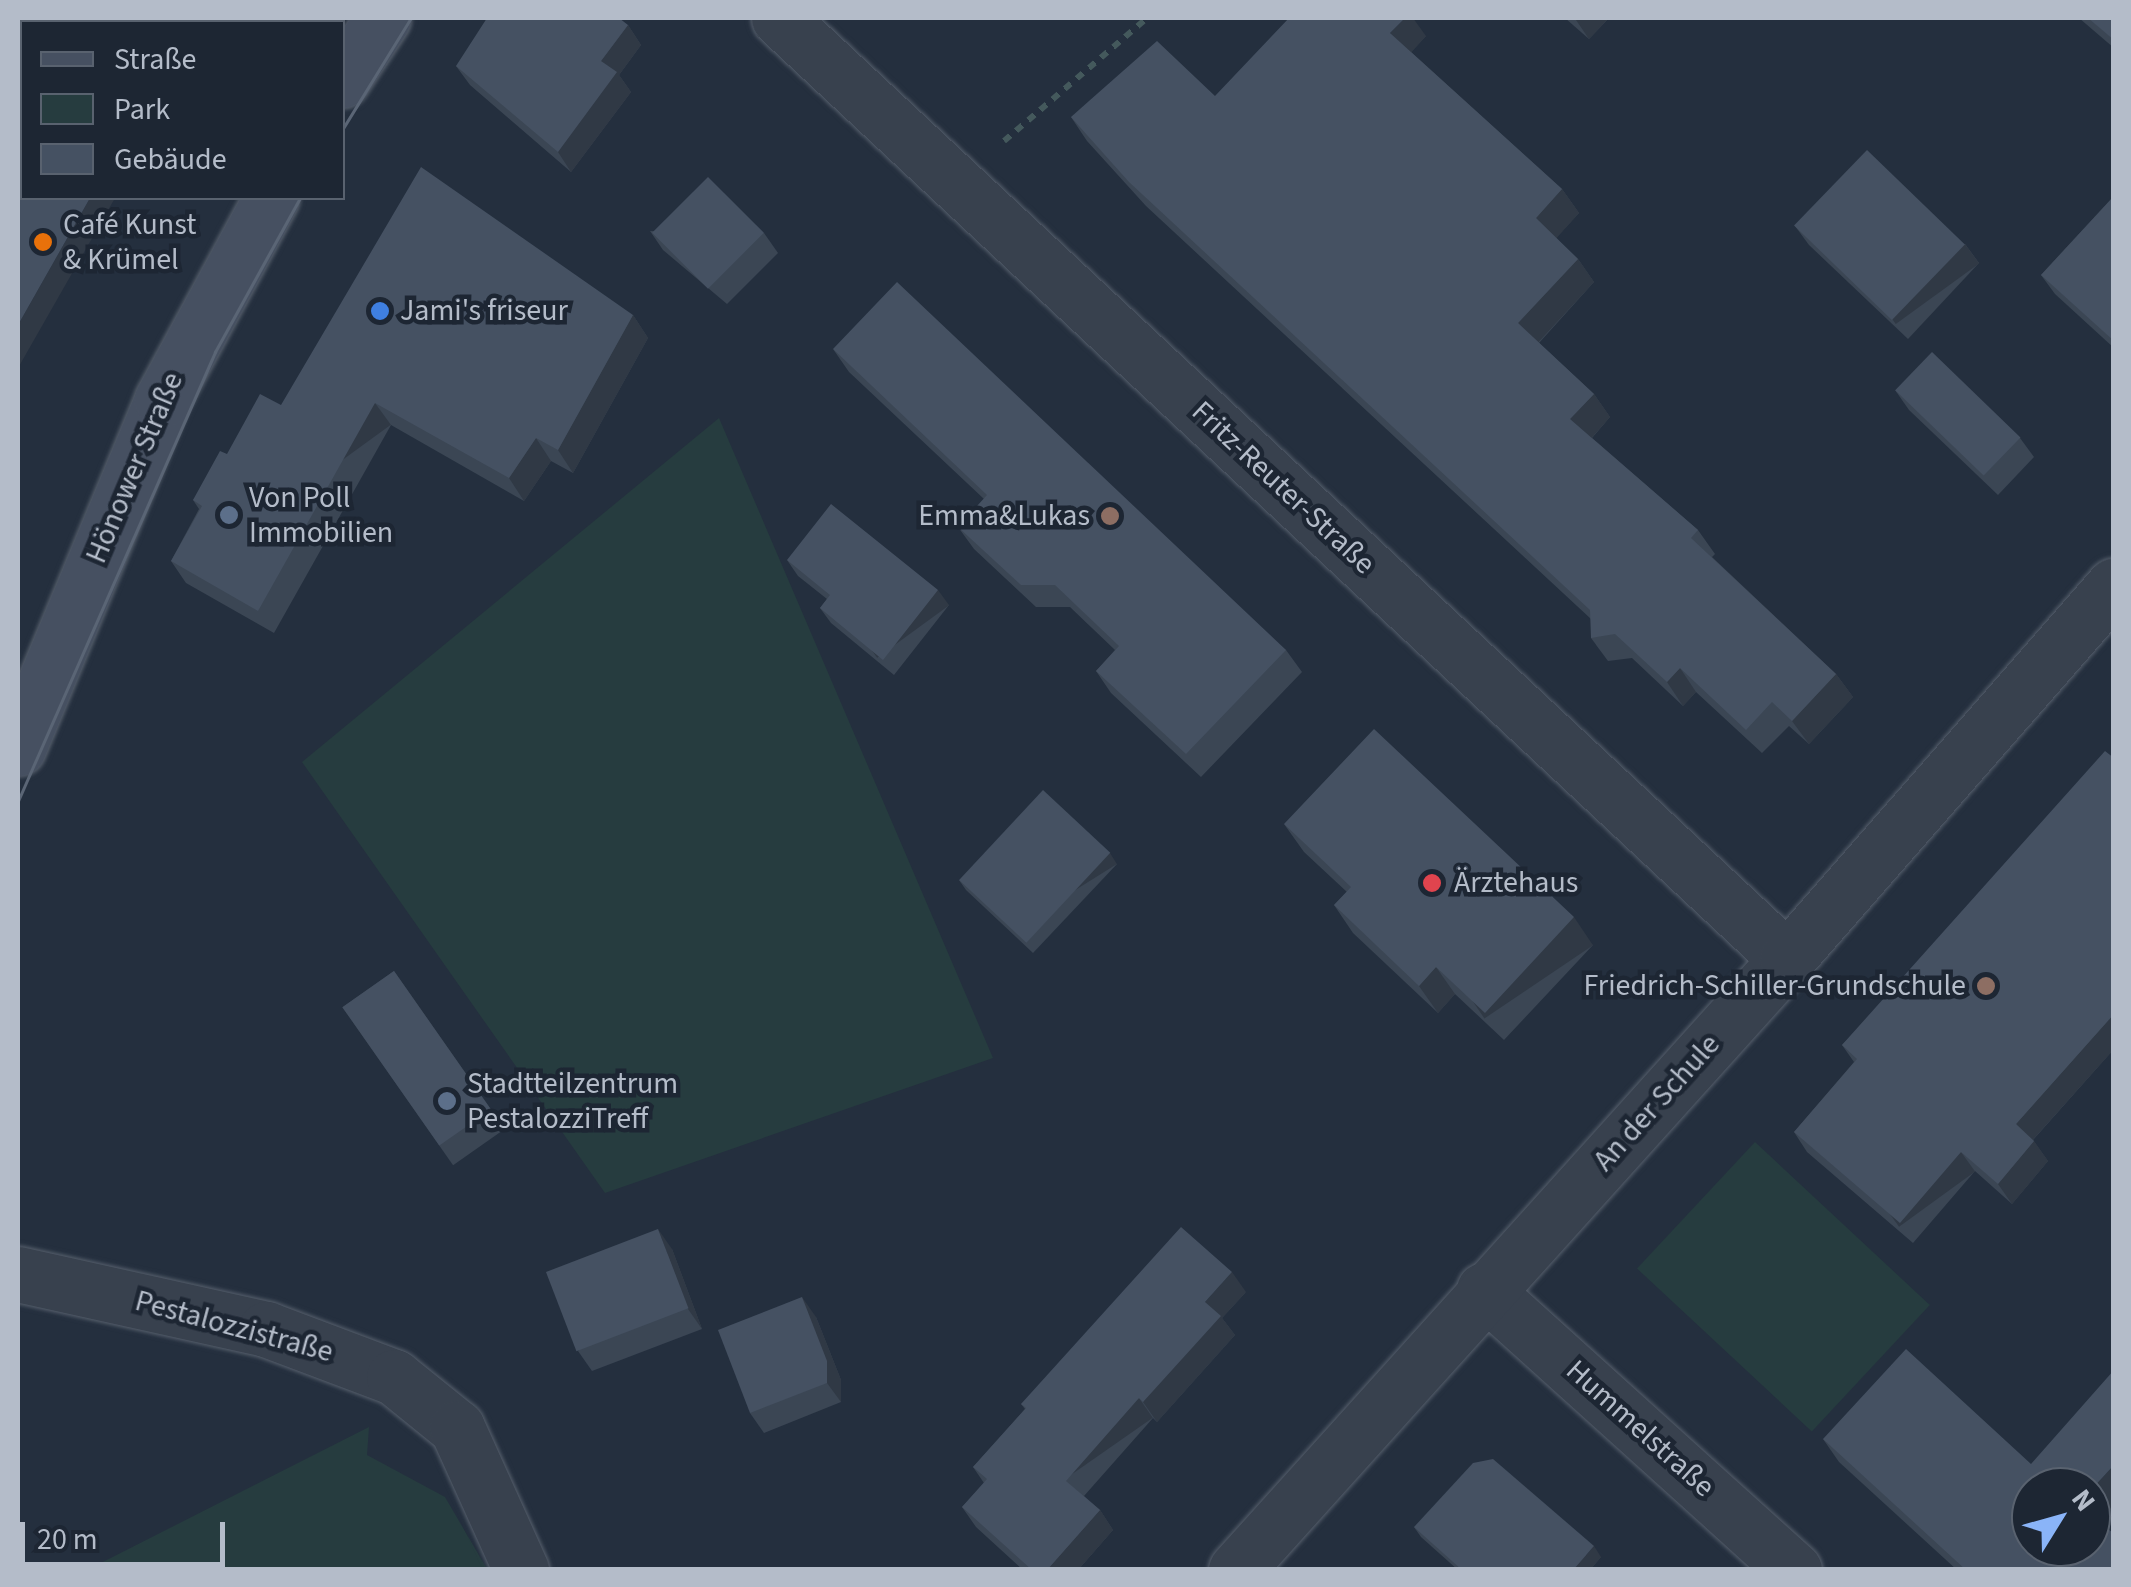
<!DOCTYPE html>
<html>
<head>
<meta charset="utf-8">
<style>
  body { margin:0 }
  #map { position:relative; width:2131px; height:1587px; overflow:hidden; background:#242f3e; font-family:"Source Sans 3",sans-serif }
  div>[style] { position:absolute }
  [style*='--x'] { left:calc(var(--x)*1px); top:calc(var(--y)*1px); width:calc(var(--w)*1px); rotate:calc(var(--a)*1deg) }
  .green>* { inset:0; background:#263c3f; transform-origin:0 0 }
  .path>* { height:6px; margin-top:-3px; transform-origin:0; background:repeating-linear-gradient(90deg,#44595c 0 8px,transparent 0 16px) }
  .roads { filter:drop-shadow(0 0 2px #565f6c) drop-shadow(0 0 2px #565f6c) }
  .minor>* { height:55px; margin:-27.5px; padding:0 27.5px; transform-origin:27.5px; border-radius:27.5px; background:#38414e }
  .tertiary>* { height:55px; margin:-27.5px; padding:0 27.5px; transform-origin:27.5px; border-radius:27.5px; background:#38414e }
  .secondary>* { height:55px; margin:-27.5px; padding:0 27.5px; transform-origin:27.5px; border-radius:27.5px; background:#465061 }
  .tram>* { height:2.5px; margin:-1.25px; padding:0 1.25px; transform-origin:1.25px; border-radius:1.25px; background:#5a6575 }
  .wall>* { inset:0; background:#3b4654; transform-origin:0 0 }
  .shaded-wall>* { inset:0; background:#303945; transform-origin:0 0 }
  .building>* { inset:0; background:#455162; transform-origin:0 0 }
  .dots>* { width:28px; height:28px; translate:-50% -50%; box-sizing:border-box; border:5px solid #1d2633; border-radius:50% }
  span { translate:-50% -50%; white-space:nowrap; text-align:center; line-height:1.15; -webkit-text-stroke:9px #1d2633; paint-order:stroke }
  .poi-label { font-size:30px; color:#b4bcc9 }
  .left { translate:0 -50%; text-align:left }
  .right { translate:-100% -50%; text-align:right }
  .street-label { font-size:30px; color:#b4bcc9 }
  .frame { position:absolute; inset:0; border:20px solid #b4bcc9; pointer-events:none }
  .legend { position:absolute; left:20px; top:20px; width:325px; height:180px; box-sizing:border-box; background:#1d2633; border:2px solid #59626f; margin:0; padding:12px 18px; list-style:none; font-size:30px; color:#b4bcc9 }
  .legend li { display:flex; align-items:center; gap:20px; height:50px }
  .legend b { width:50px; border:2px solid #59626f }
  .north { position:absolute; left:2011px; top:1467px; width:100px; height:100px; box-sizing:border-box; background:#1d2633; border:2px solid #59626f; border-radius:50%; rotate:53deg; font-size:28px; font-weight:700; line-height:40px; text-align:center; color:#b4bcc9 }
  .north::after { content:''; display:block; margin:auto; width:35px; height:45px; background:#8ab4f8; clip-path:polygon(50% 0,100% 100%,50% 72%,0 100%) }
  .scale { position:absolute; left:20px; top:1522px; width:205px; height:45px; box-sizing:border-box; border:5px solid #b4bcc9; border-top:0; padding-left:12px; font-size:30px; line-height:35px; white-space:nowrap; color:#b4bcc9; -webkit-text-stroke:8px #1d2633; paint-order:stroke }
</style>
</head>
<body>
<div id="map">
  <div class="green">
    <div style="clip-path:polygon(719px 418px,993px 1058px,605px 1193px,302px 762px)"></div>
    <div style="left:1755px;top:1142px;width:239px;height:173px;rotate:43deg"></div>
    <div style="clip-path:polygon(369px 1427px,367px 1455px,445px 1497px,487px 1569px,89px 1569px)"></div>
  </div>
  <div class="path">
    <div style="--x:1004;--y:141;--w:189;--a:-40.7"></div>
  </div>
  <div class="roads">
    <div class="minor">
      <div style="--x:18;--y:1274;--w:254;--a:12.5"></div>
      <div style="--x:266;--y:1329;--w:137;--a:20.6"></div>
      <div style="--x:394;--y:1377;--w:81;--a:39"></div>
      <div style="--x:457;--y:1428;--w:156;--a:65.7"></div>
      <div style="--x:1484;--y:1290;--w:418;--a:42.1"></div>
      <div style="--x:1236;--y:1570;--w:823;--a:-47.96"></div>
    </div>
    <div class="tertiary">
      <div style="--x:779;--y:18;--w:1379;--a:43.03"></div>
      <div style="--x:1787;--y:959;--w:496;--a:-48.8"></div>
    </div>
    <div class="secondary">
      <div style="--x:342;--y:80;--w:74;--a:-56.5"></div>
      <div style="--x:18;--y:748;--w:377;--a:-67.5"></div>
      <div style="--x:162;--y:400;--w:230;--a:-61.6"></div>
    </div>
  </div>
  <div class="tram">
    <div style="--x:342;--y:130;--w:132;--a:-58.4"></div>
    <div style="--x:18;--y:801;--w:490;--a:-66.3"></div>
    <div style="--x:215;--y:352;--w:176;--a:-61.1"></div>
  </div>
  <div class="wall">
    <div style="clip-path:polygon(1565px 18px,1609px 18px,1589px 39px)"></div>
    <div style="clip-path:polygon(2079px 18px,2114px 18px,2114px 48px)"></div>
    <div style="clip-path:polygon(628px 25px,641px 45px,619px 75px,631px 92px,571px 172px,470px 85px,456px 66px)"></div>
    <div style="clip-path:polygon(1426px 36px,1411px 52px,1562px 189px,1579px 213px,1556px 238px,1578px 259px,1594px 282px,1539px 343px,1594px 394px,1610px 417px,1592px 438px,1698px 530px,1715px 554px,1712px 557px,1836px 674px,1853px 697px,1809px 744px,1789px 726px,1762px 753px,1696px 692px,1683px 706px,1632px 658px,1608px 661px,1591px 638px,1591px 619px,1146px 206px,1087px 141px,1071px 117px,1215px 96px)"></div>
    <div style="clip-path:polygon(2114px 196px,2114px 348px,2055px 294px,2041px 275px)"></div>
    <div style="clip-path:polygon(1795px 226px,1965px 244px,1979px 263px,1908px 339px,1809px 245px)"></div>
    <div style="clip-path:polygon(650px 231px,764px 233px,778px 253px,727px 304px,663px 250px)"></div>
    <div style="clip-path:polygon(633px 315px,648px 338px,573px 473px,551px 461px,524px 501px,391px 425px,274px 633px,186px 583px,171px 561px,199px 509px,193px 500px,281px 405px)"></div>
    <div style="clip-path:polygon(833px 349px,1286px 650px,1302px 672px,1201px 777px,1111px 693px,1096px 671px,1115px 650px,1070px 607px,1036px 607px,974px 549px,958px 527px,984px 499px,849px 372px)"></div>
    <div style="clip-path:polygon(1895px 390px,2020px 438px,2034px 457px,1998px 495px,1909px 410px)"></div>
    <div style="clip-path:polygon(787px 560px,949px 605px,894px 675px,831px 623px,820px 608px,827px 599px,798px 576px)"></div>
    <div style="clip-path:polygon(2114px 758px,2114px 1049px,2033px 1140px,2048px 1161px,2012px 1204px,1975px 1171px,1913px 1243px,1807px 1152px,1794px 1132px,1854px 1062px,1842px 1045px)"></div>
    <div style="clip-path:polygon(1284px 824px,1593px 945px,1504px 1040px,1455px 994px,1438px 1013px,1353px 933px,1334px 905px,1347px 892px,1304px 852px)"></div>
    <div style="clip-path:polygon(1117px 864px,1033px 953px,966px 890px,959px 880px)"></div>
    <div style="left:394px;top:971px;width:193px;height:63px;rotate:55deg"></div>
    <div style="clip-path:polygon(672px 1249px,702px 1329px,592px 1371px,578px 1351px)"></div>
    <div style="clip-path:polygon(1246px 1292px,1222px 1318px,1235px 1335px,1157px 1422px,1153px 1418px,1084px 1496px,1100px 1510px,1113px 1530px,1078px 1570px,1023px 1570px,976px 1527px,962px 1507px,984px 1483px,973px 1467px,1025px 1409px,1021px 1404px)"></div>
    <div style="clip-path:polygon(816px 1317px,841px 1380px,841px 1402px,764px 1433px,750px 1413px)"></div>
    <div style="clip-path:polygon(1823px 1439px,2031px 1464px,2100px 1522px,2114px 1570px,1957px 1570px,1839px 1462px)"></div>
    <div style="clip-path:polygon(1414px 1527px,1601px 1557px,1590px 1570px,1458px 1570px,1421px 1537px)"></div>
  </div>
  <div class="shaded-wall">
    <div style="clip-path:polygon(205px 18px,215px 18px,219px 22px,202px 22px)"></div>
    <div style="clip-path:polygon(1405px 18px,1413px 18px,1426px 36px,1407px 57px,1390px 33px)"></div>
    <div style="clip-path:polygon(1577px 18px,1609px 18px,1589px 39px,1576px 20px)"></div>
    <div style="clip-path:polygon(628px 25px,641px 45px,619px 75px,631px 92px,571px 172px,558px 152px,601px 61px)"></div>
    <div style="clip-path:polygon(1562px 189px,1579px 213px,1553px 242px,1536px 218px)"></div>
    <div style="clip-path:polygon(90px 198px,115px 198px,18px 368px,18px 325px)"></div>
    <div style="left:1965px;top:244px;width:24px;height:103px;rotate:54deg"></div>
    <div style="clip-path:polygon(1578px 259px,1594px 282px,1534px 347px,1518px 323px)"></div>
    <div style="clip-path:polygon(633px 315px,648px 338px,573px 473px,558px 450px)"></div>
    <div style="clip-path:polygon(1594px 394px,1610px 417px,1587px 443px,1570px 419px)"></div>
    <div style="left:375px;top:403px;width:27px;height:239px;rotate:54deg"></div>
    <div style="clip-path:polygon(536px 438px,551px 461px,524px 501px,509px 478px)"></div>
    <div style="left:938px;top:590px;width:19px;height:89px;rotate:54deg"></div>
    <div style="clip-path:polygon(1680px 668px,1696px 692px,1683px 706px,1667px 682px)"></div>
    <div style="clip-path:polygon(1836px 674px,1853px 697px,1809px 744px,1792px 721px)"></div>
    <div style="left:1110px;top:853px;width:13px;height:123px;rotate:58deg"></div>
    <div style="left:1574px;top:917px;width:34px;height:131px;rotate:56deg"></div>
    <div style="clip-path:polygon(1436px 967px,1455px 994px,1438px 1013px,1419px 986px)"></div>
    <div style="clip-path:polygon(2114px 1014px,2114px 1049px,2029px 1144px,2016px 1124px)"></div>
    <div style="clip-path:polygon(2034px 1141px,2048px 1161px,2012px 1204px,1998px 1184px)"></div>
    <div style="left:1961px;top:1152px;width:24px;height:94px;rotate:54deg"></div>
    <div style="clip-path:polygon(658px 1229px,672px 1249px,702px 1329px,688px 1309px)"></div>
    <div style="clip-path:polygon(1232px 1272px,1246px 1292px,1222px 1318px,1235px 1335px,1157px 1422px,1143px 1402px,1205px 1302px)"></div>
    <div style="clip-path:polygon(802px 1297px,816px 1317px,841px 1380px,841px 1402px,827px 1383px)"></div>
    <div style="left:1139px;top:1398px;width:24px;height:111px;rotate:55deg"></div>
    <div style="clip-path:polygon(2114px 1465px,2114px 1506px,2096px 1526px,2091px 1520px,2091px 1490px)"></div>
    <div style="clip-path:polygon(1100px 1510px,1113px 1530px,1078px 1570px,1047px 1570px)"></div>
    <div style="clip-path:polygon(1594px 1546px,1601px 1557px,1590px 1570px,1573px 1570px)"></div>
  </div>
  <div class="building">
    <div style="left:52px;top:18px;width:153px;height:6px"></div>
    <div style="clip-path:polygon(487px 18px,619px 18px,628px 25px,601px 61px,617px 72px,558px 152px,456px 66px)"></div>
    <div style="clip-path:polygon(1289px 18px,1405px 18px,1390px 33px,1562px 189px,1536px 218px,1578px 259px,1518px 323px,1594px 394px,1570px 419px,1698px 530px,1691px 538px,1836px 674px,1792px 721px,1772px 702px,1746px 730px,1680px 668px,1667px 682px,1615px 634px,1591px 638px,1590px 610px,1129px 182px,1071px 117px,1157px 41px,1215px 96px)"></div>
    <div style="clip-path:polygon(2088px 18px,2114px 18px,2114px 40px)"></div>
    <div style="clip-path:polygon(22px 63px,22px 198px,90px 198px,18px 325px,18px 72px)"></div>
    <div style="left:1867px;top:150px;width:136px;height:105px;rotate:44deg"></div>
    <div style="clip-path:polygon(421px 167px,633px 315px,558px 450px,536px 438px,509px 478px,375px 403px,258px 611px,171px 561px,202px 506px,193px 500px,220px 451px,227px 454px,260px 394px,281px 405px)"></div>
    <div style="left:708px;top:177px;width:79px;height:79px;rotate:45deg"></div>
    <div style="clip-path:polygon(2114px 196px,2114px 341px,2041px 275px)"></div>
    <div style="clip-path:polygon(897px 282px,1286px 650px,1186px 754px,1096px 671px,1119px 646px,1055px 585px,1021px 585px,958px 527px,987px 495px,833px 349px)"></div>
    <div style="left:1932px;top:352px;width:123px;height:53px;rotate:44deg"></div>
    <div style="clip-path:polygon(831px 504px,938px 590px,883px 660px,820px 608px,830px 595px,787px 560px)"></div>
    <div style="clip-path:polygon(1374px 729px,1574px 917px,1485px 1013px,1436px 967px,1419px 986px,1334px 905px,1351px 887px,1284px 824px)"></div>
    <div style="clip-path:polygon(2105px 751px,2114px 758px,2114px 1014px,2016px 1124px,2034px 1141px,1998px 1184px,1961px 1152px,1900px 1223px,1794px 1132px,1857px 1059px,1842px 1045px)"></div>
    <div style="left:1043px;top:790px;width:92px;height:123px;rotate:43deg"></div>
    <div style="left:394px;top:971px;width:169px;height:63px;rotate:55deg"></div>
    <div style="clip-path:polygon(1181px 1227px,1232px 1272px,1205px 1302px,1221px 1316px,1143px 1402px,1139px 1398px,1066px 1481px,1100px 1510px,1047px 1570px,1032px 1570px,962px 1507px,987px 1479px,973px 1467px,1026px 1408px,1021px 1404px)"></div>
    <div style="left:658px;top:1229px;width:85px;height:120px;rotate:69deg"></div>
    <div style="clip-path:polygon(802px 1297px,827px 1361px,827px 1383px,750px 1413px,718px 1330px)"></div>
    <div style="clip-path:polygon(1906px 1349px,2031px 1464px,2114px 1370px,2114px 1465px,2091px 1490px,2091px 1487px,2031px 1487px,2031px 1547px,2091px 1547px,2091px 1514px,2114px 1534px,2114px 1570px,1966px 1570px,1823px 1439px)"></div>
    <div style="clip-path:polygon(1493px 1459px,1594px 1546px,1573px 1570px,1462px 1570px,1414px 1527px,1473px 1463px)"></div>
  </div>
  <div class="dots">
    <div style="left:43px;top:242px;background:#e8710a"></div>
    <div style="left:380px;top:311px;background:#3f7fe0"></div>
    <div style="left:229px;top:515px;background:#5c6f8a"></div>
    <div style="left:1110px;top:516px;background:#8d6e63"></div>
    <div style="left:1432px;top:883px;background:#e0444e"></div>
    <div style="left:1986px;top:986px;background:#8d6e63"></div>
    <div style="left:447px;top:1101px;background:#5c6f8a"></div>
  </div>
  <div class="poi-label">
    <span class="left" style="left:63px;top:242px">Café Kunst<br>&amp; Krümel</span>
    <span class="left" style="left:400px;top:311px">Jami's friseur</span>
    <span class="left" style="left:249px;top:515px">Von Poll<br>Immobilien</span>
    <span class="right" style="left:1090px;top:516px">Emma&amp;Lukas</span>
    <span class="left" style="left:1454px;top:883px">Ärztehaus</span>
    <span class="right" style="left:1966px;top:986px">Friedrich-Schiller-Grundschule</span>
    <span class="left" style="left:467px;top:1101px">Stadtteilzentrum<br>PestalozziTreff</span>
  </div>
  <div class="street-label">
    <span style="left:135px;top:468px;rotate:-67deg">Hönower Straße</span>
    <span style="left:1283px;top:488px;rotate:43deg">Fritz-Reuter-Straße</span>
    <span style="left:1657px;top:1103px;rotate:-48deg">An der Schule</span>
    <span style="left:234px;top:1327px;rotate:15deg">Pestalozzistraße</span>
    <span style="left:1640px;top:1429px;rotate:42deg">Hummelstraße</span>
  </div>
  <div class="frame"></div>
  <ul class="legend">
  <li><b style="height:12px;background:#465061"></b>Straße</li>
  <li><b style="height:28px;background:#263c3f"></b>Park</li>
  <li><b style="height:28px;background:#455162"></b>Gebäude</li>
  </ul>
  <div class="north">N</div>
  <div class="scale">20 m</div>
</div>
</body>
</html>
